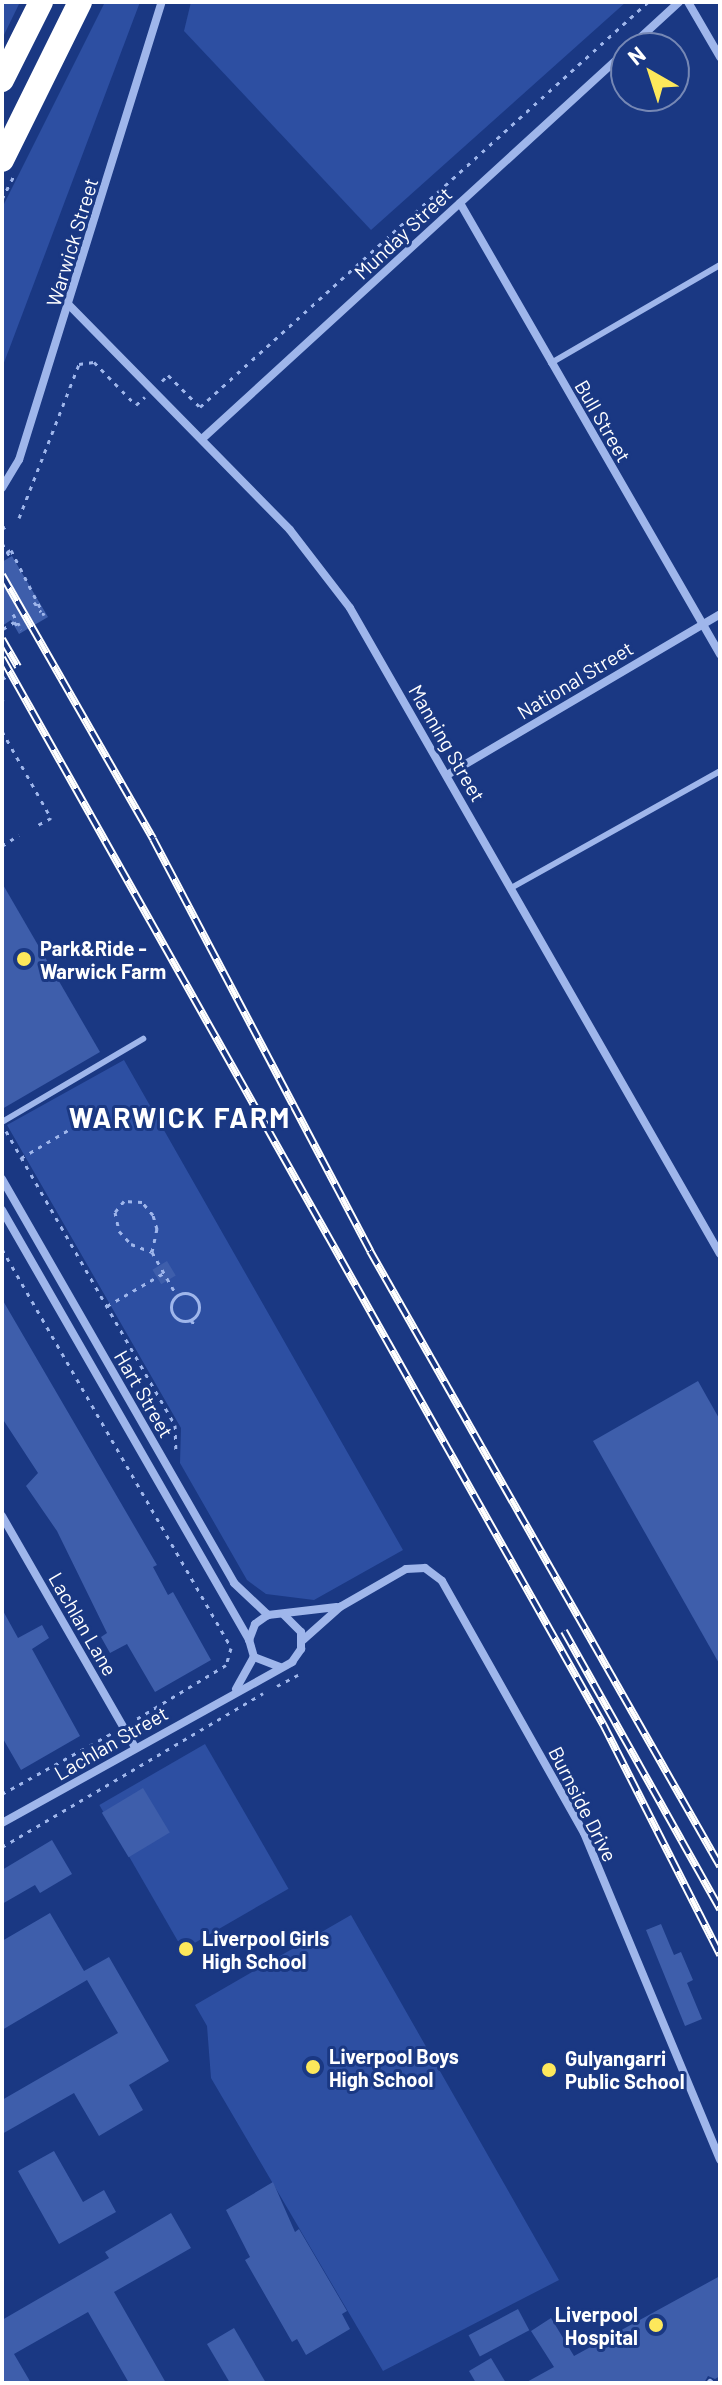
<!DOCTYPE html>
<html>
<head>
<meta charset="utf-8">
<style>
  body { margin:0 }
  #map { position:relative; width:722px; height:2385px; overflow:hidden; background:#1a3883; font-family:Barlow,sans-serif }
  div>[style] { position:absolute }
  [style*='--x'] { left:calc(var(--x)*1px); top:calc(var(--y)*1px); width:calc(var(--w)*1px); rotate:calc(var(--a)*1deg) }
  .green>* { inset:0; background:#2d4fa2; transform-origin:0 0 }
  .building>* { inset:0; background:#3e5eab; transform-origin:0 0 }
  .path>* { height:3px; margin-top:-1.5px; transform-origin:0; background:repeating-linear-gradient(90deg,#9fb6eb 0 4px,transparent 0 10px) }
  .path>.ring { margin:-1.5px; padding:0; box-sizing:content-box; background:none; border:3px solid #9fb6eb; border-radius:50% }
  .lane>* { height:6px; margin:-3px; padding:0 3px; transform-origin:3px; border-radius:3px; background:#9fb6eb }
  .street>* { height:8px; margin:-4px; padding:0 4px; transform-origin:4px; border-radius:4px; background:#9fb6eb }
  .highway>* { height:24px; margin:-12px; padding:0 12px; transform-origin:12px; border-radius:12px; background:#fff }
  .rail>* { height:8px; margin-top:-4px; transform-origin:0; background:repeating-linear-gradient(90deg,#1a3883 0 15px,#fff 0 30px); box-sizing:border-box; border-block:2px solid #fff }
  .dots>* { width:22px; height:22px; translate:-50% -50%; box-sizing:border-box; border:4px solid #1a3883; border-radius:50% }
  span { translate:-50% -50%; white-space:nowrap; text-align:center; line-height:1.15; -webkit-text-stroke:6px #1a3883; paint-order:stroke }
  .street-label { font-size:20px; color:#fff }
  .poi-label { font-size:20px; color:#fff; font-weight:700 }
  .left { translate:0 -50%; text-align:left }
  .right { translate:-100% -50%; text-align:right }
  .district-label { font-size:28px; color:#fff; font-weight:700; letter-spacing:2px }
  .frame { position:absolute; inset:0; border:4px solid #fff; pointer-events:none }
  .north { position:absolute; left:610px; top:32px; width:80px; height:80px; box-sizing:border-box; background:#1a3883; border:2px solid #7688b5; border-radius:50%; rotate:321deg; font-size:22px; font-weight:700; line-height:32px; text-align:center; color:#fff }
  .north::after { content:''; display:block; margin:auto; width:28px; height:36px; background:#fde85b; clip-path:polygon(50% 0,100% 100%,50% 72%,0 100%) }
</style>
</head>
<body>
<div id="map">
  <div class="green">
    <div style="clip-path:polygon(2px 2px,20px 2px,2px 39px)"></div>
    <div style="clip-path:polygon(105px 2px,140px 2px,2px 368px,2px 208px)"></div>
    <div style="clip-path:polygon(191px 2px,626px 2px,371px 230px,184px 31px)"></div>
    <div style="clip-path:polygon(124px 1060px,403px 1550px,314px 1600px,266px 1594px,247px 1580px,180px 1463px,181px 1428px,7px 1125px)"></div>
    <div style="left:205px;top:1744px;width:167px;height:122px;rotate:60deg"></div>
    <div style="clip-path:polygon(351px 1915px,559px 2280px,383px 2371px,211px 2078px,207px 2026px,195px 2005px)"></div>
  </div>
  <div class="building">
    <div style="clip-path:polygon(12px 556px,48px 617px,19px 634px,11px 620px,2px 626px,2px 562px)"></div>
    <div style="clip-path:polygon(2px 883px,100px 1052px,2px 1109px)"></div>
    <div style="left:167px;top:1261px;width:17px;height:17px;rotate:59deg"></div>
    <div style="clip-path:polygon(2px 1299px,157px 1565px,153px 1567px,168px 1595px,173px 1592px,211px 1660px,155px 1692px,127px 1644px,110px 1653px,101px 1637px,107px 1633px,57px 1531px,26px 1486px,38px 1473px,2px 1418px)"></div>
    <div style="clip-path:polygon(698px 1381px,720px 1420px,720px 1665px,593px 1441px)"></div>
    <div style="clip-path:polygon(2px 1609px,18px 1638px,42px 1625px,49px 1638px,32px 1649px,80px 1736px,21px 1770px,2px 1737px)"></div>
    <div style="left:143px;top:1788px;width:52px;height:48px;rotate:59deg"></div>
    <div style="clip-path:polygon(52px 1840px,72px 1874px,40px 1893px,35px 1885px,2px 1904px,2px 1870px)"></div>
    <div style="clip-path:polygon(50px 1913px,84px 1971px,109px 1957px,169px 2061px,129px 2085px,143px 2110px,99px 2136px,74px 2093px,2px 2134px,2px 2100px,118px 2033px,87px 1980px,2px 2030px,2px 1941px)"></div>
    <div style="clip-path:polygon(661px 1924px,674px 1955px,681px 1952px,693px 1980px,687px 1983px,702px 2019px,685px 2026px,646px 1930px)"></div>
    <div style="clip-path:polygon(54px 2151px,83px 2202px,104px 2190px,116px 2212px,59px 2244px,18px 2171px)"></div>
    <div style="clip-path:polygon(273px 2182px,295px 2232px,299px 2229px,347px 2311px,342px 2314px,350px 2329px,306px 2355px,297px 2339px,292px 2342px,245px 2260px,250px 2257px,226px 2210px)"></div>
    <div style="clip-path:polygon(171px 2213px,191px 2248px,114px 2292px,166px 2383px,129px 2383px,88px 2312px,14px 2354px,31px 2383px,2px 2383px,2px 2320px,109px 2258px,105px 2252px)"></div>
    <div style="clip-path:polygon(720px 2276px,720px 2376px,715px 2379px,708px 2376px,704px 2383px,525px 2383px,554px 2367px,531px 2331px,551px 2318px,574px 2356px)"></div>
    <div style="left:518px;top:2309px;width:24px;height:56px;rotate:62deg"></div>
    <div style="clip-path:polygon(234px 2328px,266px 2383px,230px 2383px,207px 2344px)"></div>
    <div style="clip-path:polygon(491px 2358px,506px 2383px,476px 2383px,469px 2371px)"></div>
  </div>
  <div class="path">
    <div style="--x:2;--y:199;--w:25;--a:-63"></div>
    <div style="--x:162;--y:381;--w:8;--a:-45"></div>
    <div style="--x:168;--y:375;--w:45;--a:45"></div>
    <div style="--x:200;--y:407;--w:604;--a:-42.11"></div>
    <div style="--x:19;--y:518;--w:165;--a:-68.7"></div>
    <div style="--x:79;--y:364;--w:15;--a:-8"></div>
    <div style="--x:94;--y:362;--w:60;--a:45.7"></div>
    <div style="--x:136;--y:405;--w:12;--a:-42"></div>
    <div style="--x:2;--y:529;--w:4;--a:-34"></div>
    <div style="--x:2;--y:543;--w:16;--a:60"></div>
    <div style="--x:7;--y:552;--w:4;--a:-27"></div>
    <div style="--x:11;--y:550;--w:73;--a:63.1"></div>
    <div style="--x:34;--y:602;--w:12;--a:55"></div>
    <div style="--x:13;--y:614;--w:13;--a:61"></div>
    <div style="--x:3;--y:629;--w:13;--a:-32"></div>
    <div style="--x:14;--y:622;--w:10;--a:45"></div>
    <div style="--x:2;--y:679;--w:7;--a:-27"></div>
    <div style="--x:2;--y:700;--w:2;--a:-27"></div>
    <div style="--x:2;--y:731;--w:100;--a:60.6"></div>
    <div style="--x:51;--y:818;--w:17;--a:152"></div>
    <div style="--x:2;--y:846;--w:20;--a:-33"></div>
    <div style="--x:6;--y:1131;--w:339;--a:60.1"></div>
    <div style="--x:175;--y:1425;--w:29;--a:88"></div>
    <div style="--x:21;--y:1158;--w:59;--a:-30.5"></div>
    <div style="--x:2;--y:1249;--w:460;--a:60.1"></div>
    <div style="--x:231;--y:1648;--w:18;--a:106"></div>
    <div style="--x:226;--y:1665;--w:106;--a:148.9"></div>
    <div style="--x:152;--y:1252;--w:24;--a:-78"></div>
    <div style="--x:157;--y:1229;--w:15;--a:-106"></div>
    <div style="--x:153;--y:1215;--w:17;--a:-130"></div>
    <div style="--x:142;--y:1202;--w:18;--a:-177"></div>
    <div style="--x:124;--y:1201;--w:14;--a:129"></div>
    <div style="--x:115;--y:1212;--w:19;--a:78"></div>
    <div style="--x:119;--y:1231;--w:18;--a:47"></div>
    <div style="--x:131;--y:1244;--w:22;--a:21"></div>
    <div style="--x:152;--y:1252;--w:51;--a:60.4"></div>
    <div class="ring" style="left:171px;top:1293px;width:25px;height:25px"></div>
    <div style="--x:107;--y:1306;--w:66;--a:-30.1"></div>
    <div style="--x:191;--y:1320;--w:9;--a:54"></div>
    <div style="--x:277;--y:1686;--w:24;--a:-28"></div>
    <div style="--x:2;--y:1794;--w:128;--a:-29"></div>
    <div style="--x:2;--y:1847;--w:303;--a:-30.5"></div>
  </div>
  <div class="lane">
    <div style="--x:551;--y:363;--w:195;--a:-30.1"></div>
    <div style="--x:511;--y:888;--w:240;--a:-29.2"></div>
    <div style="--x:2;--y:1122;--w:164;--a:-30.5"></div>
    <div style="--x:710;--y:2382;--w:1;--a:45"></div>
  </div>
  <div class="street">
    <div style="--x:688;--y:2;--w:64;--a:59.8"></div>
    <div style="--x:629;--y:48;--w:68;--a:-42.6"></div>
    <div style="--x:460;--y:203;--w:521;--a:60.04"></div>
    <div style="--x:69;--y:305;--w:315;--a:45.5"></div>
    <div style="--x:290;--y:530;--w:98;--a:52.4"></div>
    <div style="--x:350;--y:608;--w:744;--a:60.2"></div>
    <div style="--x:202;--y:439;--w:575;--a:-42.46"></div>
    <div style="--x:2;--y:488;--w:33;--a:-59"></div>
    <div style="--x:19;--y:460;--w:480;--a:-72.7"></div>
    <div style="--x:447;--y:775;--w:317;--a:-30.5"></div>
    <div style="--x:2;--y:1179;--w:466;--a:60.1"></div>
    <div style="--x:234;--y:1583;--w:47;--a:43.3"></div>
    <div style="--x:2;--y:1210;--w:496;--a:60.1"></div>
    <div style="--x:2;--y:1516;--w:267;--a:60.1"></div>
    <div style="--x:303;--y:1640;--w:50;--a:-41.7"></div>
    <div style="--x:340;--y:1607;--w:76;--a:-29.9"></div>
    <div style="--x:406;--y:1569;--w:19;--a:-3"></div>
    <div style="--x:425;--y:1568;--w:21;--a:37"></div>
    <div style="--x:442;--y:1581;--w:289;--a:60.6"></div>
    <div style="--x:584;--y:1833;--w:354;--a:67.4"></div>
    <div style="--x:280;--y:1667;--w:28;--a:-159"></div>
    <div style="--x:254;--y:1657;--w:18;--a:-106"></div>
    <div style="--x:249;--y:1640;--w:17;--a:-69"></div>
    <div style="--x:255;--y:1624;--w:16;--a:-35"></div>
    <div style="--x:268;--y:1615;--w:69;--a:-6.6"></div>
    <div style="--x:236;--y:1689;--w:37;--a:-61"></div>
    <div style="--x:2;--y:1823;--w:332;--a:-29"></div>
    <div style="--x:292;--y:1662;--w:16;--a:-55"></div>
    <div style="--x:301;--y:1649;--w:17;--a:-90"></div>
    <div style="--x:301;--y:1632;--w:24;--a:-135"></div>
  </div>
  <div class="highway">
    <div style="--x:2;--y:80;--w:87;--a:-63.4"></div>
    <div style="--x:2;--y:160;--w:176;--a:-63.7"></div>
  </div>
  <div class="rail">
    <div style="--x:2;--y:575;--w:304;--a:60.2"></div>
    <div style="--x:153;--y:839;--w:466;--a:62.2"></div>
    <div style="--x:370;--y:1251;--w:708;--a:60.36"></div>
    <div style="--x:2;--y:639;--w:32;--a:60"></div>
    <div style="--x:2;--y:658;--w:1224;--a:60.59"></div>
    <div style="--x:603;--y:1724;--w:259;--a:63.1"></div>
    <div style="--x:564;--y:1631;--w:319;--a:60.7"></div>
  </div>
  <div class="dots">
    <div style="left:24px;top:959px;background:#fde85b"></div>
    <div style="left:186px;top:1949px;background:#fde85b"></div>
    <div style="left:313px;top:2067px;background:#fde85b"></div>
    <div style="left:549px;top:2070px;background:#fde85b"></div>
    <div style="left:656px;top:2325px;background:#fde85b"></div>
  </div>
  <div class="street-label">
    <span style="left:403px;top:233px;rotate:-43deg">Munday Street</span>
    <span style="left:72px;top:242px;rotate:-73deg">Warwick Street</span>
    <span style="left:603px;top:421px;rotate:60deg">Bull Street</span>
    <span style="left:575px;top:680px;rotate:-31deg">National Street</span>
    <span style="left:447px;top:743px;rotate:60deg">Manning Street</span>
    <span style="left:144px;top:1394px;rotate:60deg">Hart Street</span>
    <span style="left:83px;top:1624px;rotate:60deg">Lachlan Lane</span>
    <span style="left:111px;top:1743px;rotate:-30deg">Lachlan Street</span>
    <span style="left:583px;top:1804px;rotate:63deg">Burnside Drive</span>
  </div>
  <div class="poi-label">
    <span class="left" style="left:40px;top:960px">Park&amp;Ride -<br>Warwick Farm</span>
    <span class="left" style="left:202px;top:1950px">Liverpool Girls<br>High School</span>
    <span class="left" style="left:329px;top:2068px">Liverpool Boys<br>High School</span>
    <span class="left" style="left:565px;top:2070px">Gulyangarri<br>Public School</span>
    <span class="right" style="left:638px;top:2326px">Liverpool<br>Hospital</span>
  </div>
  <div class="district-label">
    <span style="left:180px;top:1117px">WARWICK FARM</span>
  </div>
  <div class="frame"></div>
  <div class="north">N</div>
</div>
</body>
</html>
